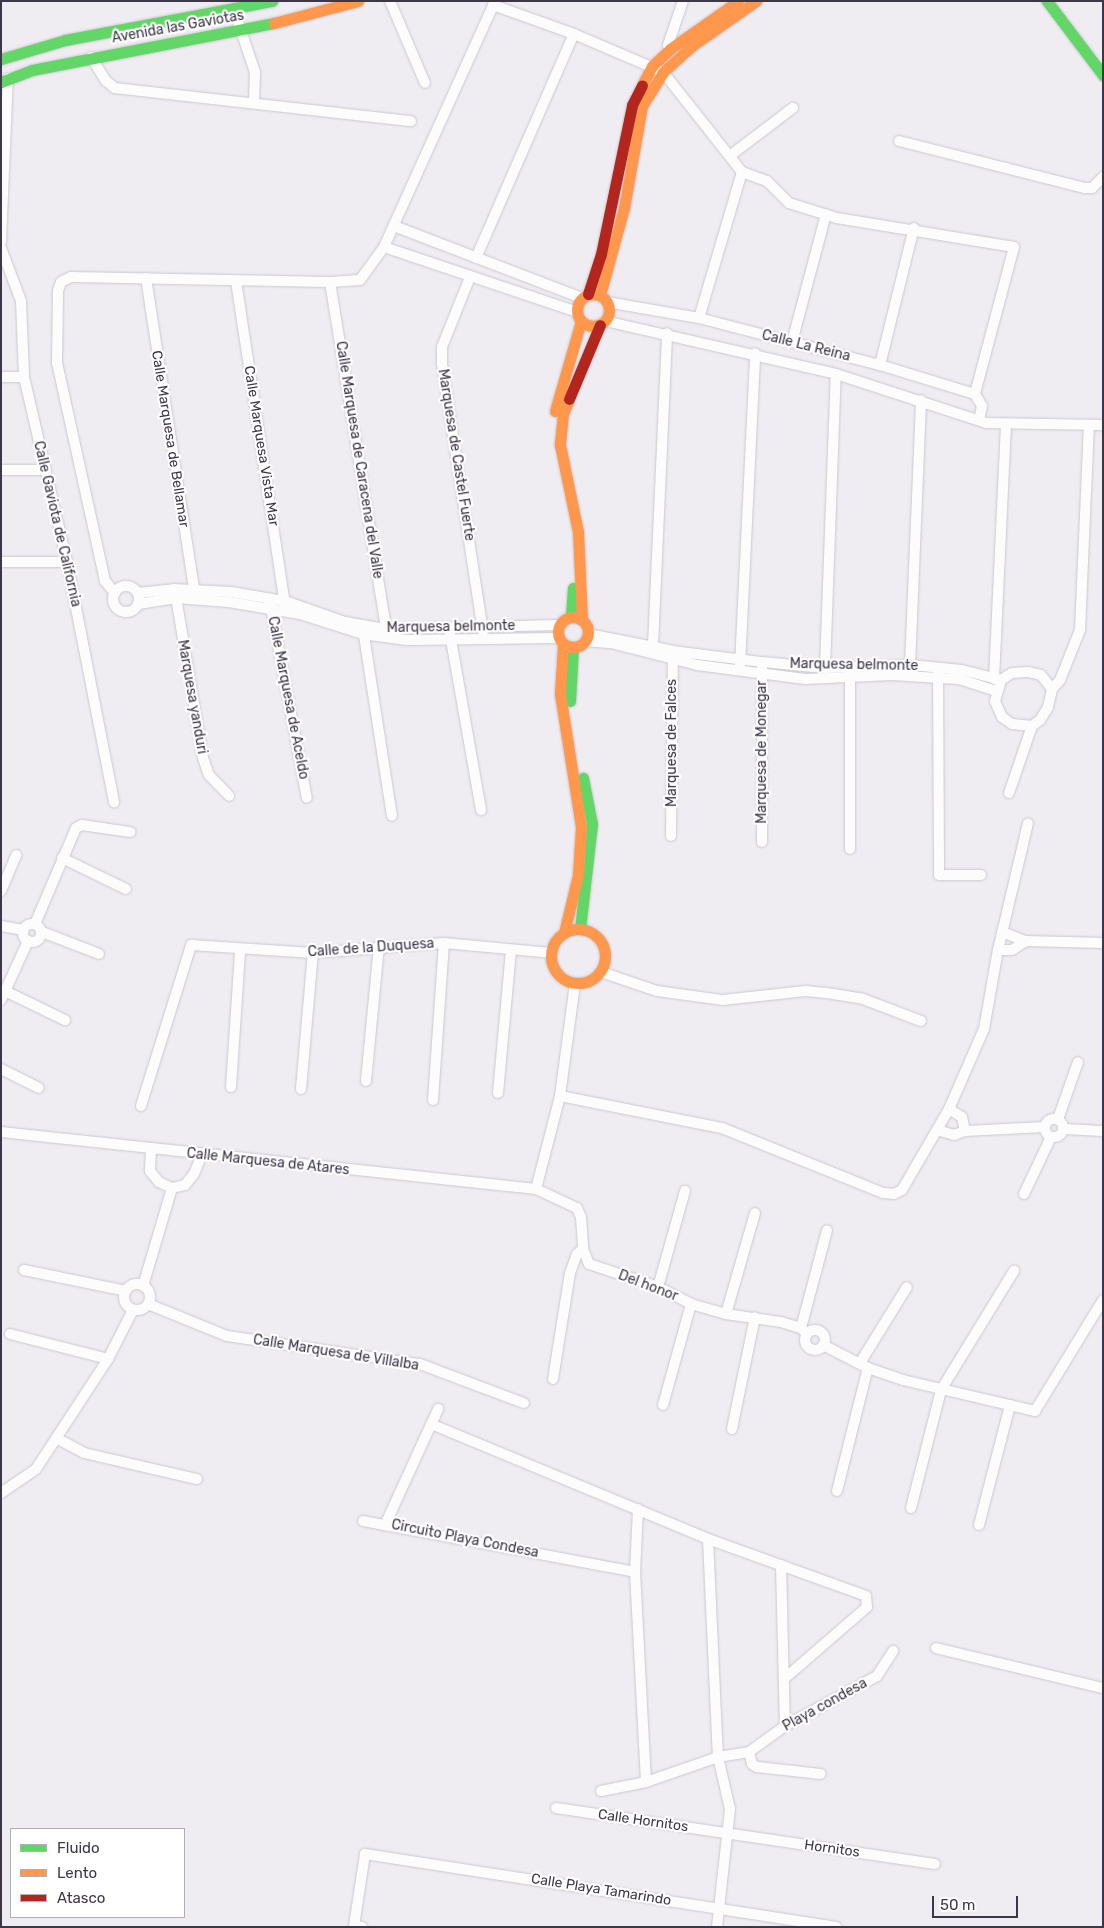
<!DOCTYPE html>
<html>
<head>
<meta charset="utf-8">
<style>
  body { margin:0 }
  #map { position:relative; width:1104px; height:1928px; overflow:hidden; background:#efecf2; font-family:Rubik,sans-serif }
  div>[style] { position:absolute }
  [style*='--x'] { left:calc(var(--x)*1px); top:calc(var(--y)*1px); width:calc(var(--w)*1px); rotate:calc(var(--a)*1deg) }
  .roads { filter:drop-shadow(0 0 1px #cbc8ce) drop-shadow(0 0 1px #cbc8ce) }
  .street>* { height:10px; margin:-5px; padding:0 5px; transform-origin:5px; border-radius:5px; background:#fdfcfd }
  .street>.ring { margin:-5px; padding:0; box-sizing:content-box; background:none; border:10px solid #fdfcfd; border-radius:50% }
  .fast>* { height:11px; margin:-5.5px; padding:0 5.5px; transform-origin:5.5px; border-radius:5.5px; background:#63d668 }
  .slow>* { height:11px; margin:-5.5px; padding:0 5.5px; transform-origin:5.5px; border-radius:5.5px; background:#ff974d }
  .slow>.ring { margin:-5.5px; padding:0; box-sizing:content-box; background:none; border:11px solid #ff974d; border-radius:50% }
  .jam>* { height:11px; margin:-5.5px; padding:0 5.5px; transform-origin:5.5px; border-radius:5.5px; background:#b3261e }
  span { translate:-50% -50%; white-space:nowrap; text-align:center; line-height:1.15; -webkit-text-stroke:4.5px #fff; paint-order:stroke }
  .street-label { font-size:14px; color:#3d3748 }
  .frame { position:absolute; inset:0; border:2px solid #3d3748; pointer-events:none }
  .legend { position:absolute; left:10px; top:1828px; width:175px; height:90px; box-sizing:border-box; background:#fff; border:1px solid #b1afb6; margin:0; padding:6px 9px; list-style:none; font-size:15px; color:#3d3748 }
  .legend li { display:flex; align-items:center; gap:10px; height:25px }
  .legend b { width:25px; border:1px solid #b1afb6 }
  .scale { position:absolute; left:932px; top:1896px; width:86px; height:22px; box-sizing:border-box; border:2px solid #3d3748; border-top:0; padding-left:6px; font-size:15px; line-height:18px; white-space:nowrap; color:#3d3748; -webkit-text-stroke:4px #fff; paint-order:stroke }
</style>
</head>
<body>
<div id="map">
  <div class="roads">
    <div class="street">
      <div style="--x:390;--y:1;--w:89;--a:66.9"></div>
      <div style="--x:493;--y:5;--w:86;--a:19.7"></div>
      <div style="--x:574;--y:34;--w:97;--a:23.1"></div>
      <div style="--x:663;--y:72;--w:127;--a:51.7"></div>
      <div style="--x:742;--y:172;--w:27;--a:20"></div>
      <div style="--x:767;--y:181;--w:31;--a:45"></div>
      <div style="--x:789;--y:203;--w:50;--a:17.4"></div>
      <div style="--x:837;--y:218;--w:179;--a:9.3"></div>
      <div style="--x:1014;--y:247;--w:152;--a:104.9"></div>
      <div style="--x:234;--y:10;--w:65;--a:71.3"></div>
      <div style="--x:255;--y:72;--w:30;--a:92"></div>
      <div style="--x:670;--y:49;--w:4;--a:-117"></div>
      <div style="--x:668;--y:45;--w:46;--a:-71.2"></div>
      <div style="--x:91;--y:57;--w:28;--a:58"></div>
      <div style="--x:106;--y:81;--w:11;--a:38"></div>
      <div style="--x:115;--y:88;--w:298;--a:6.4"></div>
      <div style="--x:899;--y:141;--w:192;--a:14.2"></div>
      <div style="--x:1085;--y:188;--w:7;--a:0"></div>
      <div style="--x:1092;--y:188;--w:16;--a:-45"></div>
      <div style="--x:731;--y:155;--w:78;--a:-37.2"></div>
      <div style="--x:394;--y:226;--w:201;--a:21"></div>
      <div style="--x:1;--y:242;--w:164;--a:-87.6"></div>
      <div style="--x:384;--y:247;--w:204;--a:18.6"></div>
      <div style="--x:1;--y:248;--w:57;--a:69.3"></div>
      <div style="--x:21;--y:301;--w:76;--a:87.7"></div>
      <div style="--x:24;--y:377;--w:190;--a:76.9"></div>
      <div style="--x:67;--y:562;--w:245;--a:78.9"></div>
      <div style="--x:476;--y:258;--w:244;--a:-66.4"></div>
      <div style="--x:470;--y:277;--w:75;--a:111.8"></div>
      <div style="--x:442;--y:347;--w:17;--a:90"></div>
      <div style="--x:442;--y:364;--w:271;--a:81.3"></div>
      <div style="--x:146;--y:278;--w:322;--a:81.2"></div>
      <div style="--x:236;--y:281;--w:329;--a:81.4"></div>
      <div style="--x:330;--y:282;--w:357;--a:80.8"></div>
      <div style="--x:607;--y:302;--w:93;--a:9.9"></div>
      <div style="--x:699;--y:318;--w:187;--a:14.6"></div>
      <div style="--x:880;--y:365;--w:99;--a:17"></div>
      <div style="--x:975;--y:394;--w:14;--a:60"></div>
      <div style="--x:982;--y:406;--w:14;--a:102"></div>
      <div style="--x:699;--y:318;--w:152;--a:-73.6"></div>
      <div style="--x:605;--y:321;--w:237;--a:12.9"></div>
      <div style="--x:836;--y:374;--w:159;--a:18"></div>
      <div style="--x:987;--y:423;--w:116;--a:1"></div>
      <div style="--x:792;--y:342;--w:132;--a:-75.1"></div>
      <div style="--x:880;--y:365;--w:141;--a:-76.1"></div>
      <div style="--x:1;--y:377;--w:23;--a:0"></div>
      <div style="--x:1;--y:470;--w:44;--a:0"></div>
      <div style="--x:1;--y:562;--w:66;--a:0"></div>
      <div class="ring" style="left:113px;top:586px;width:16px;height:16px"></div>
      <div style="--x:175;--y:591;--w:169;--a:80.5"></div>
      <div style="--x:203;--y:758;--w:18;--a:71"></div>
      <div style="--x:209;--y:775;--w:29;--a:46"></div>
      <div style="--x:115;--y:593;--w:16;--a:-130"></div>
      <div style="--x:105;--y:581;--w:223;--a:-102.4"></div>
      <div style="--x:57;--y:363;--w:72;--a:-89.2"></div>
      <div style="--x:58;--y:291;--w:9;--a:-72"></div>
      <div style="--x:61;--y:282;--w:11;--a:-27"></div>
      <div style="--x:71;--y:277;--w:259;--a:1.1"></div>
      <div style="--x:330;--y:282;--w:30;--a:-4"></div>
      <div style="--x:360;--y:280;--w:41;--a:-54"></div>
      <div style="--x:384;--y:247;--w:270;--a:-65.7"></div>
      <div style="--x:138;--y:593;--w:36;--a:-6"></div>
      <div style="--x:174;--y:589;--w:57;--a:3"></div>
      <div style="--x:231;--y:592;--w:55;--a:9.5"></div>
      <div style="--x:285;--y:601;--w:64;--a:19.3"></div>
      <div style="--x:345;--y:622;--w:42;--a:9.7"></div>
      <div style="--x:386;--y:629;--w:173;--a:-1.3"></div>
      <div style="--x:270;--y:603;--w:198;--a:79.3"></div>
      <div style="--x:138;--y:604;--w:37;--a:-9"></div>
      <div style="--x:175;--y:598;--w:54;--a:4.2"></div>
      <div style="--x:229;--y:602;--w:72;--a:9.6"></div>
      <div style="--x:300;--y:614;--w:66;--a:17.6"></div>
      <div style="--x:363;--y:634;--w:44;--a:7.8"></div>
      <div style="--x:407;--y:640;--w:151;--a:-0.8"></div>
      <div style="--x:363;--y:629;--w:189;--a:81.2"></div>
      <div style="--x:450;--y:634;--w:179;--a:80"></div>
      <div style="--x:588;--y:634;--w:94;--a:11.1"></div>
      <div style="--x:680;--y:652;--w:83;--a:7"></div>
      <div style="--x:762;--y:662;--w:63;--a:5.4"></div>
      <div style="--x:825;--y:668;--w:85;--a:-2"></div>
      <div style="--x:910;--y:665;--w:52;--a:5.5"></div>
      <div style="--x:962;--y:670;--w:40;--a:14.4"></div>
      <div style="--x:586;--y:641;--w:25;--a:5"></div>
      <div style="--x:611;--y:643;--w:89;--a:14.3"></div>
      <div style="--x:697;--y:665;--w:109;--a:7.4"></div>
      <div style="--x:805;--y:679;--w:87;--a:-2.6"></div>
      <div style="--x:892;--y:675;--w:46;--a:3.7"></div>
      <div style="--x:938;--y:678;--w:21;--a:3"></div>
      <div style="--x:959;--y:679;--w:40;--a:18"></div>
      <div style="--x:653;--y:645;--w:312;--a:-87.4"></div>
      <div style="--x:740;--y:665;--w:312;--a:-87.2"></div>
      <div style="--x:910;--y:665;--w:265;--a:-87.6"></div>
      <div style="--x:825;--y:668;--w:294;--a:-87.9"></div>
      <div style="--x:938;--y:671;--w:204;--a:89.7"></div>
      <div style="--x:939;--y:875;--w:42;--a:0"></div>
      <div style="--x:850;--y:672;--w:177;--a:90"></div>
      <div style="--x:994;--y:679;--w:255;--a:-87.3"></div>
      <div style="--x:1032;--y:726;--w:20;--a:-174"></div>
      <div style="--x:1012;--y:724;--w:12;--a:-145"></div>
      <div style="--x:1002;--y:717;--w:17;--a:-114"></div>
      <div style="--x:995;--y:701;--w:22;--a:-74"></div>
      <div style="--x:1001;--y:680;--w:13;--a:-32"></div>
      <div style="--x:1012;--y:673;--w:16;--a:-4"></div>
      <div style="--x:1028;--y:672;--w:13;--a:13"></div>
      <div style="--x:1041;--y:675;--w:18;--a:52"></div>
      <div style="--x:1009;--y:793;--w:71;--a:-71.1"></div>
      <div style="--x:1032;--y:726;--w:10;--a:-37"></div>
      <div style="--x:1040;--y:720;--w:15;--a:-58"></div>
      <div style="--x:1048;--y:707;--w:18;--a:-77"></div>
      <div style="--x:1052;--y:689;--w:12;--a:-48"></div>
      <div style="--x:1060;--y:680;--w:54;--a:-68.2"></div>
      <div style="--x:1080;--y:630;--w:205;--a:-87.5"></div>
      <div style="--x:671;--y:836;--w:182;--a:-89.4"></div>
      <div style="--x:762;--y:842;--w:174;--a:-90"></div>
      <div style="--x:62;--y:858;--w:71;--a:25.8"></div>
      <div style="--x:1;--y:891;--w:39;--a:-67"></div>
      <div class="ring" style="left:23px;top:924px;width:8px;height:8px"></div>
      <div style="--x:35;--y:924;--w:104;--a:-66.9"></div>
      <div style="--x:76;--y:828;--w:7;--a:-27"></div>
      <div style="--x:82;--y:825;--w:49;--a:8.3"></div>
      <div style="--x:1;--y:926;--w:22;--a:10"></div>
      <div style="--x:42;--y:932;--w:61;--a:21.1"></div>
      <div style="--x:1002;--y:932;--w:26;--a:21"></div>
      <div style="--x:1026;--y:941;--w:77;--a:1.5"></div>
      <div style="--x:998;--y:950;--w:14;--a:0"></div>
      <div style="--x:1012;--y:950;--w:17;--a:-33"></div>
      <div style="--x:601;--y:972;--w:59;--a:18.7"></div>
      <div style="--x:657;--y:991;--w:67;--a:7.8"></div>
      <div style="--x:723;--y:1000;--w:83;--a:-6.2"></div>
      <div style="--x:806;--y:991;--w:27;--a:6"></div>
      <div style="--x:833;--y:994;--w:30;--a:9"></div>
      <div style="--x:863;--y:999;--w:62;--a:20.8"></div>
      <div style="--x:5;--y:991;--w:67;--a:25.8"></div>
      <div style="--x:1;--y:1000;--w:65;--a:-65.4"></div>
      <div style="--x:1;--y:1069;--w:42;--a:26.6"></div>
      <div style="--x:366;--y:1081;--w:136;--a:-84.5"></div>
      <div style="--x:231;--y:1087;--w:137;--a:-86.2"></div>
      <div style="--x:301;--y:1089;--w:137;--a:-85"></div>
      <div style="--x:498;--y:1093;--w:143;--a:-84.8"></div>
      <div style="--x:560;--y:1096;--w:165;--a:11.2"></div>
      <div style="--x:722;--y:1128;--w:174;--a:22"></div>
      <div style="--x:883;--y:1193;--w:11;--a:5"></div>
      <div style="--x:894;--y:1194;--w:9;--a:-27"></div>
      <div style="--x:902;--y:1190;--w:94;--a:-59.9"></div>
      <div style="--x:949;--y:1109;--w:87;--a:-66.4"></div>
      <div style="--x:984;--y:1029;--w:80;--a:-80"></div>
      <div style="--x:998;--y:950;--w:130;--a:-76.7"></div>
      <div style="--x:433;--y:1100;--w:157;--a:-86"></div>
      <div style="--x:141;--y:1106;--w:169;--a:-72.7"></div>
      <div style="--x:191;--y:945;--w:122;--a:3.8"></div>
      <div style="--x:313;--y:953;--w:131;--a:-4.4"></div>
      <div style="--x:444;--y:943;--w:107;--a:5.3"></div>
      <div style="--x:949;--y:1109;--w:15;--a:32"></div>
      <div style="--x:962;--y:1117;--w:14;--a:78"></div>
      <div class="ring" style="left:1045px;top:1119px;width:8px;height:8px"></div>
      <div style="--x:1058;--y:1119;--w:60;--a:-70.7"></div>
      <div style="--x:1064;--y:1129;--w:39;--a:3"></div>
      <div style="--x:937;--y:1130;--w:18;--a:16"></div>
      <div style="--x:954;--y:1135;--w:12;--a:-20"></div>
      <div style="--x:965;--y:1131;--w:80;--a:-2.9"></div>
      <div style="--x:1;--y:1132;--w:538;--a:6.08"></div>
      <div style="--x:536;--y:1189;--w:45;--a:24.9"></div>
      <div style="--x:577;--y:1208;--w:10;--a:66"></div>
      <div style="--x:581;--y:1217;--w:32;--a:86"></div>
      <div style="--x:583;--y:1249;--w:16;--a:68"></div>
      <div style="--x:589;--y:1264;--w:73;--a:18.4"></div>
      <div style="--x:658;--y:1287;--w:37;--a:27"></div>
      <div style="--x:691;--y:1304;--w:36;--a:16"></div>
      <div style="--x:726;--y:1314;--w:56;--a:8.3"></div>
      <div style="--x:781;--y:1322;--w:21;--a:17"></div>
      <div style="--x:801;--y:1328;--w:8;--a:45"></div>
      <div style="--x:151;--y:1150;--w:21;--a:93"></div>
      <div style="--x:150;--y:1171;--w:14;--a:51"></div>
      <div style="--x:159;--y:1182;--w:14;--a:25"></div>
      <div style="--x:172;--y:1188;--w:13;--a:-13"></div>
      <div style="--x:185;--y:1185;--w:14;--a:-51"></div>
      <div style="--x:194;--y:1174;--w:22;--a:-68"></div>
      <div style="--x:536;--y:1189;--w:96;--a:-75.5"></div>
      <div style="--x:560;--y:1096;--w:114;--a:-82.4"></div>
      <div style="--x:1024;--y:1194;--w:63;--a:-64.7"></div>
      <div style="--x:24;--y:1270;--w:104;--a:11.6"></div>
      <div class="ring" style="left:124px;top:1284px;width:16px;height:16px"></div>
      <div style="--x:143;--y:1286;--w:102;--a:-73.5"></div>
      <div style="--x:658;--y:1287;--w:100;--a:-74.3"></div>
      <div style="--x:148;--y:1304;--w:85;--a:22.1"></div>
      <div style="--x:227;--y:1336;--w:195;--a:8.3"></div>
      <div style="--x:420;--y:1364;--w:111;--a:20.6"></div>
      <div style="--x:726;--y:1314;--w:105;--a:-74"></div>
      <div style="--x:801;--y:1328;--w:101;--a:-75.1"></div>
      <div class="ring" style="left:805px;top:1330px;width:10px;height:10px"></div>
      <div style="--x:10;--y:1334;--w:101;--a:14.3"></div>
      <div style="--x:823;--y:1345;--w:51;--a:27.1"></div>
      <div style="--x:868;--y:1368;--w:37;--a:19"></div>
      <div style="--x:903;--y:1380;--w:136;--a:13.2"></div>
      <div style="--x:1035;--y:1411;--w:130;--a:-58.5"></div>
      <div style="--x:860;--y:1363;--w:89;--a:-58.3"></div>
      <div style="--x:553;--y:1379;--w:107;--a:-80.9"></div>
      <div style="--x:570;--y:1273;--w:20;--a:-70"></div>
      <div style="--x:577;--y:1254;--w:8;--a:-40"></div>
      <div style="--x:663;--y:1405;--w:105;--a:-74.5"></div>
      <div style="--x:431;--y:1424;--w:300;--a:22.5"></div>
      <div style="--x:708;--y:1539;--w:168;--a:19.8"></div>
      <div style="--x:866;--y:1596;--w:11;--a:85"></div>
      <div style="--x:867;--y:1607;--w:108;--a:139.1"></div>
      <div style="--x:732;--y:1429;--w:114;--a:-78.4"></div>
      <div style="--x:56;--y:1438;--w:32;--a:28"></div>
      <div style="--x:84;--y:1453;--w:116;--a:13"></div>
      <div style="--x:837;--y:1491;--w:127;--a:-75.9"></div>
      <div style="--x:1;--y:1493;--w:42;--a:-34.4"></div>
      <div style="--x:36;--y:1469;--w:131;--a:-56.8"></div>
      <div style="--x:108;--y:1359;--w:55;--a:-63"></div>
      <div style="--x:911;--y:1508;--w:122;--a:-75.7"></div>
      <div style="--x:941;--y:1390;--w:140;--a:-58.5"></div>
      <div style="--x:638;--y:1509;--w:63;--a:92.7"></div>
      <div style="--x:635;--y:1572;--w:210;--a:87"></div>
      <div style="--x:363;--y:1521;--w:277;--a:10.6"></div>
      <div style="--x:385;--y:1525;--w:128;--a:-65.4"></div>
      <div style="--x:979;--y:1525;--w:124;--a:-75.5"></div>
      <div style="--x:708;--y:1539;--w:218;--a:87.4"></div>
      <div style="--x:718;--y:1757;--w:53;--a:77"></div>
      <div style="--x:730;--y:1809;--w:119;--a:96.3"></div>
      <div style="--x:781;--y:1565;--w:161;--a:88.6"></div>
      <div style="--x:936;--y:1648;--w:172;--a:13.5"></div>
      <div style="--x:749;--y:1752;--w:12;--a:76"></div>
      <div style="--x:752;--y:1764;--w:6;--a:31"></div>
      <div style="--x:757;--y:1767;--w:64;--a:6.2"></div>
      <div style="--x:601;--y:1791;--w:46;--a:-11.3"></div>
      <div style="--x:646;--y:1782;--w:76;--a:-19.1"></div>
      <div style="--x:718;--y:1757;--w:31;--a:-9"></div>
      <div style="--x:749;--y:1752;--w:44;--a:-35.8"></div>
      <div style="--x:785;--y:1726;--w:105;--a:-28.5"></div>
      <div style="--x:877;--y:1676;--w:30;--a:-57"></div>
      <div style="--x:556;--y:1808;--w:383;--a:8.4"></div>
      <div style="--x:362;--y:1927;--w:8;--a:-173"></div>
      <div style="--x:354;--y:1926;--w:73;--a:-81.3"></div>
      <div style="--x:365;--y:1854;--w:477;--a:8.8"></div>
    </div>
    <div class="fast">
      <div style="--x:1047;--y:1;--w:93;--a:52.9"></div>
      <div style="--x:1;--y:59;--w:67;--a:-16.5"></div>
      <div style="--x:65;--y:40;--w:211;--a:-10.7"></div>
      <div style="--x:1;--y:82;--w:33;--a:-21"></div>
      <div style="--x:32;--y:70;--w:247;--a:-11"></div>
      <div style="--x:571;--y:616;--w:28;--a:-86"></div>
      <div style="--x:570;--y:701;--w:53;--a:-86.8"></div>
      <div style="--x:580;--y:929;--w:106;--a:-83.5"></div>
      <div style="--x:592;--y:824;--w:47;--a:-101.1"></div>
    </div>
    <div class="slow">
      <div style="--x:274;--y:23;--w:87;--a:-14.7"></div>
      <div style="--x:642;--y:85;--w:21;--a:-62"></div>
      <div style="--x:652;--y:66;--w:25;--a:-43"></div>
      <div style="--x:670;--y:49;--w:83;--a:-35.2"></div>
      <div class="ring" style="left:577px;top:294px;width:21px;height:21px"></div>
      <div style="--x:600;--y:295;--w:90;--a:-74.6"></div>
      <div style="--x:624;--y:208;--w:104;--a:-80"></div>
      <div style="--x:642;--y:106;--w:40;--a:-58"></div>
      <div style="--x:663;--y:72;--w:40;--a:-42"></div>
      <div style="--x:693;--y:45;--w:77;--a:-34.9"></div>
      <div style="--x:569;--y:399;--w:16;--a:112"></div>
      <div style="--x:563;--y:414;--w:31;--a:96"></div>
      <div style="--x:560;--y:445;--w:89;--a:78.3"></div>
      <div style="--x:578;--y:532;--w:88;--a:87.4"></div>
      <div style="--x:555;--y:411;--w:94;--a:-73.9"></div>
      <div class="ring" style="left:558px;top:617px;width:19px;height:19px"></div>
      <div style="--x:563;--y:645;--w:49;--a:93.5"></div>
      <div style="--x:560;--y:694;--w:135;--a:81"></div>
      <div style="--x:581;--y:827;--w:48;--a:93.6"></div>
      <div style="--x:578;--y:875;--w:60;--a:103.6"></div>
      <div class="ring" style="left:551px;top:929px;width:43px;height:43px"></div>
    </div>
    <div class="jam">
      <div style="--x:588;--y:294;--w:42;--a:-72"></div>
      <div style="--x:601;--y:254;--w:152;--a:-78.2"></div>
      <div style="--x:632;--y:105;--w:22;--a:-63"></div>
      <div style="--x:569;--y:399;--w:80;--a:-67.3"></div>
    </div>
  </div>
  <div class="street-label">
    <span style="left:178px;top:27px;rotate:-10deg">Avenida las Gaviotas</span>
    <span style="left:806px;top:346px;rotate:14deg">Calle La Reina</span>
    <span style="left:170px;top:439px;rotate:81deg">Calle Marquesa de Bellamar</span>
    <span style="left:261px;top:446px;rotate:81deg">Calle Marquesa Vista Mar</span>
    <span style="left:456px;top:455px;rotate:81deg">Marquesa de Castel Fuerte</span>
    <span style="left:359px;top:460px;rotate:81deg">Calle Marquesa de Caracena del Valle</span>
    <span style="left:57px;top:524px;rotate:77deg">Calle Gaviota de California</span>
    <span style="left:451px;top:627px;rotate:-1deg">Marquesa belmonte</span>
    <span style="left:854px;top:665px;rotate:1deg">Marquesa belmonte</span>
    <span style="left:192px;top:697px;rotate:80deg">Marquesa yanduri</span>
    <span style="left:288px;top:698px;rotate:79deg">Calle Marquesa de Aceldo</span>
    <span style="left:672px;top:743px;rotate:-90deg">Marquesa de Falces</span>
    <span style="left:762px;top:752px;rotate:-90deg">Marquesa de Monegar</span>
    <span style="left:371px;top:948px;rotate:-4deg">Calle de la Duquesa</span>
    <span style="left:268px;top:1162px;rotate:6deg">Calle Marquesa de Atares</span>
    <span style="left:648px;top:1286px;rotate:21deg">Del honor</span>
    <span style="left:336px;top:1353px;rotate:9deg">Calle Marquesa de Villalba</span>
    <span style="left:465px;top:1539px;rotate:11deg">Circuito Playa Condesa</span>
    <span style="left:825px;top:1705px;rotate:-29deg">Playa condesa</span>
    <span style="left:643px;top:1821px;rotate:8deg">Calle Hornitos</span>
    <span style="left:832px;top:1849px;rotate:8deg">Hornitos</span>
    <span style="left:601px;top:1890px;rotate:9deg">Calle Playa Tamarindo</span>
  </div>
  <div class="frame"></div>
  <ul class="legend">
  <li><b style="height:6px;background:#63d668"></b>Fluido</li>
  <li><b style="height:6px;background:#ff974d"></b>Lento</li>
  <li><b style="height:6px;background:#b3261e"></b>Atasco</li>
  </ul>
  <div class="scale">50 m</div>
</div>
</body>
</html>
